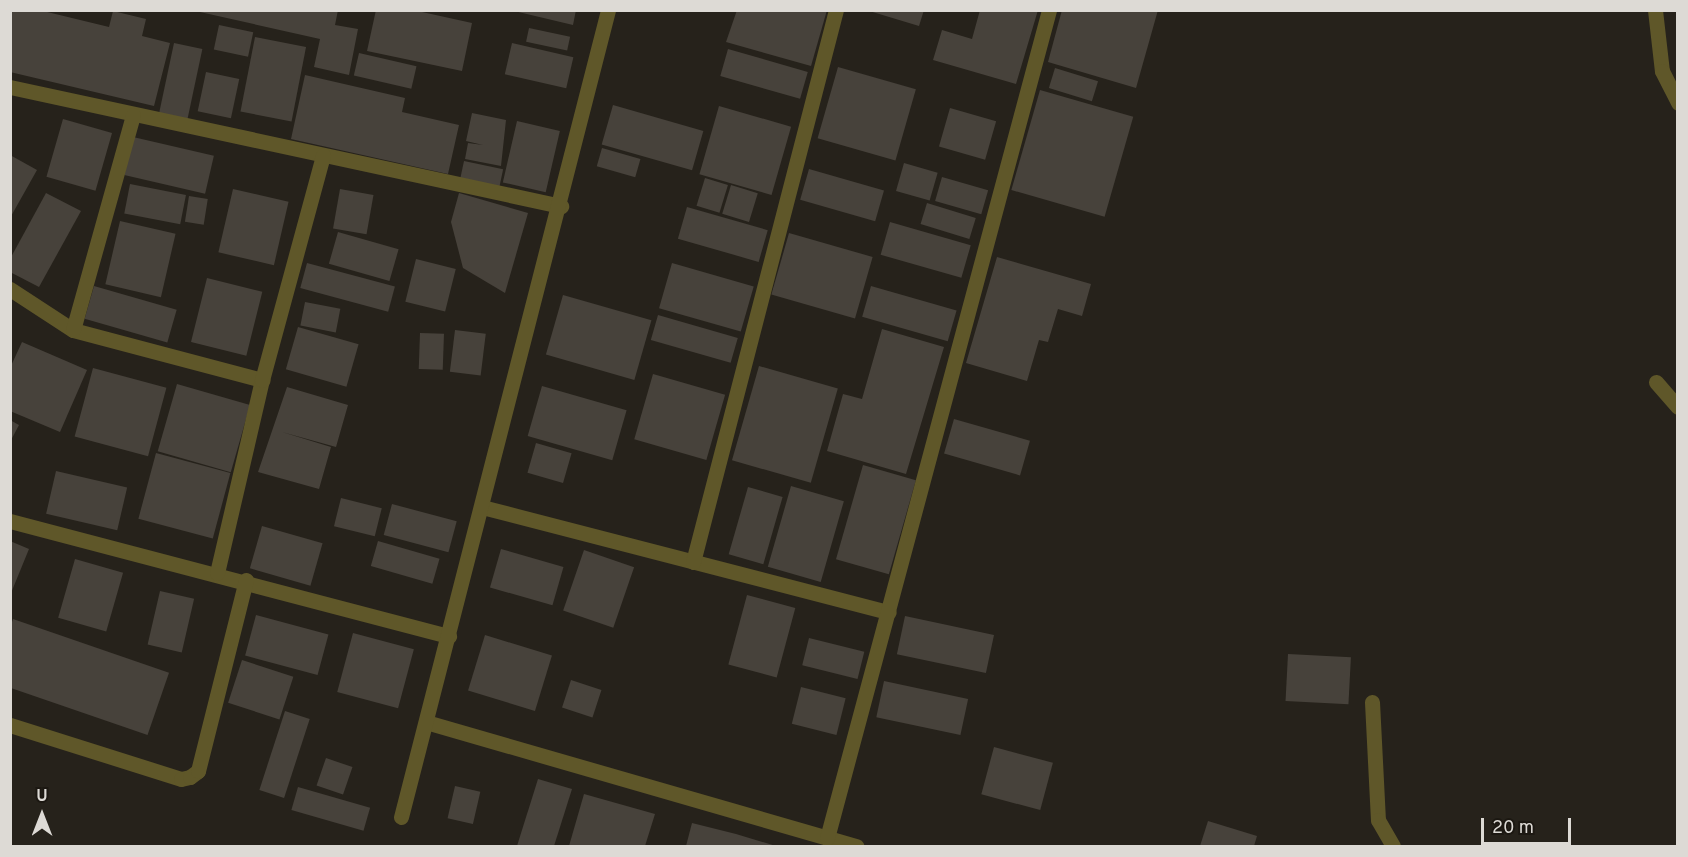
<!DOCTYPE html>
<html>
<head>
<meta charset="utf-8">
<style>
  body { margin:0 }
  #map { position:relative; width:1688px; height:857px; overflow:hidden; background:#26221b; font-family:Overpass,sans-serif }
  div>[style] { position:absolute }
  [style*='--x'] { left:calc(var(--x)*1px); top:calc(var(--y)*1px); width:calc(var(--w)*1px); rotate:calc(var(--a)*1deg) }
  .building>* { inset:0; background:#47423b; transform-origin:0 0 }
  .street>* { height:15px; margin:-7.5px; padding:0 7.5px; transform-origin:7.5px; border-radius:7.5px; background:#5f5729 }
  span { translate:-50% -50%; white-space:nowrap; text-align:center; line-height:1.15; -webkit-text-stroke:6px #1c1812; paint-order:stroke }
  .frame { position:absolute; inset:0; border:12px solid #dddad5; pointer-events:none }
  .north { position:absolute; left:12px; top:785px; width:60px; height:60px; -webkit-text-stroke:4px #1c1812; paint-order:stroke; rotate:0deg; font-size:16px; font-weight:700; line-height:24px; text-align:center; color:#dddad5 }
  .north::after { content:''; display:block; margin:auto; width:21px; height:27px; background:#dddad5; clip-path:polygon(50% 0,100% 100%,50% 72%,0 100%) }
  .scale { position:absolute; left:1481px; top:818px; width:90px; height:27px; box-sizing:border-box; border:3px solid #dddad5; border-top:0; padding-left:8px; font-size:18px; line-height:21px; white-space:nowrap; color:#dddad5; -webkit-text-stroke:4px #1c1812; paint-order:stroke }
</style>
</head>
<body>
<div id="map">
  <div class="building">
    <div style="clip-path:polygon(10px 10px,39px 10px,109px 27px,113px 11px,146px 19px,142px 36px,170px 43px,154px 106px,10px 72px)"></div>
    <div style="clip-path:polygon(191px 10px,338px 10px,335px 25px,358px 29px,349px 75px,314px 67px,320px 39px)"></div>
    <div style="clip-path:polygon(376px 10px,413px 10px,472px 23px,462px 71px,367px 51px)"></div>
    <div style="clip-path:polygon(510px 10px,576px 10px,573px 25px)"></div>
    <div style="clip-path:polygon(737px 10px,827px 10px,811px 66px,726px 42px)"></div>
    <div style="clip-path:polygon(866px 10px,924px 10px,919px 26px)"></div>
    <div style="clip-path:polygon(980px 10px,1038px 10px,1016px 84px,933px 60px,942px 30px,972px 39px)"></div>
    <div style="clip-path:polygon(1062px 10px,1158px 10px,1136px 88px,1048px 62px)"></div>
    <div style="left:219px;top:25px;width:35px;height:25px;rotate:12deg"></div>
    <div style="left:529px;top:28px;width:42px;height:14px;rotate:12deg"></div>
    <div style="left:255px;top:37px;width:52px;height:76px;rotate:11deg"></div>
    <div style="left:174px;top:43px;width:29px;height:73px;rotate:12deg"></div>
    <div style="left:512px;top:43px;width:63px;height:32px;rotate:13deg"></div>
    <div style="left:728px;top:49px;width:83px;height:28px;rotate:16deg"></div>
    <div style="left:359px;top:53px;width:59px;height:23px;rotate:13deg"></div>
    <div style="left:838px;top:67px;width:81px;height:74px;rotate:16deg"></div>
    <div style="left:1055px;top:68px;width:45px;height:21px;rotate:17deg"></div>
    <div style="left:206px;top:72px;width:34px;height:40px;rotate:12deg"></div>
    <div style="clip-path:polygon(305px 75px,405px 98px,402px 112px,459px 125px,448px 174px,291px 139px)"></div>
    <div style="left:1040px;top:90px;width:97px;height:104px;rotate:16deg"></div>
    <div style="left:613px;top:105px;width:94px;height:41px;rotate:16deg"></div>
    <div style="left:719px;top:106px;width:75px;height:71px;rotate:16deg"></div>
    <div style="left:950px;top:108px;width:48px;height:40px;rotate:16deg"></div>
    <div style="clip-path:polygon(472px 113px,506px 120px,501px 166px,465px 159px,468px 143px,483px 145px,466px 141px)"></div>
    <div style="left:63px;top:119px;width:51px;height:60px;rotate:16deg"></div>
    <div style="left:517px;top:121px;width:44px;height:63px;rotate:13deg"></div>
    <div style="left:133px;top:137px;width:83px;height:39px;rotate:13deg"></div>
    <div style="left:602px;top:148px;width:40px;height:19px;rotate:16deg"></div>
    <div style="clip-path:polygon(10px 155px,37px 170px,10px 218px)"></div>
    <div style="left:464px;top:161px;width:40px;height:20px;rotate:12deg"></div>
    <div style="left:904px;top:163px;width:35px;height:29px;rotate:16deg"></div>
    <div style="left:809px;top:169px;width:78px;height:32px;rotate:16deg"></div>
    <div style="left:942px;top:177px;width:48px;height:25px;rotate:16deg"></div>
    <div style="left:705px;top:178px;width:24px;height:29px;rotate:17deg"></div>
    <div style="left:130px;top:184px;width:57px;height:30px;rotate:11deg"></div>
    <div style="left:731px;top:185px;width:28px;height:30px;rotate:17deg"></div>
    <div style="left:233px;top:189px;width:57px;height:65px;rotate:13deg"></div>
    <div style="left:340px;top:189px;width:34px;height:40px;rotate:10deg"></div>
    <div style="clip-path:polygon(46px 193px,81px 211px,39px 287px,10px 272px,10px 259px)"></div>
    <div style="clip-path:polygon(459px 193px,528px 213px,505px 293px,463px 268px,451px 222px)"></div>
    <div style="left:189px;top:196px;width:19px;height:26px;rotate:9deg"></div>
    <div style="left:927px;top:203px;width:51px;height:22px;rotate:17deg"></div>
    <div style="left:687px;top:207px;width:84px;height:33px;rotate:16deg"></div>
    <div style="left:120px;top:221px;width:57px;height:65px;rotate:13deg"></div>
    <div style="left:890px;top:222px;width:84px;height:34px;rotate:16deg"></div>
    <div style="left:338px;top:232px;width:63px;height:33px;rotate:16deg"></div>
    <div style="left:789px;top:233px;width:87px;height:64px;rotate:16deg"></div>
    <div style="clip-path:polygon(997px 257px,1091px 284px,1082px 316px,1058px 309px,1048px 342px,1039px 340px,1027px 381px,966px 363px)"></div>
    <div style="left:416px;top:259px;width:41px;height:44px;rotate:14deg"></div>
    <div style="left:307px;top:263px;width:91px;height:26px;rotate:15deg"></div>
    <div style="left:672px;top:263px;width:85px;height:47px;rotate:16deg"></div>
    <div style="left:207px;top:278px;width:57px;height:66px;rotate:14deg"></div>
    <div style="left:94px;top:286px;width:86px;height:34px;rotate:16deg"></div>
    <div style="left:871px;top:286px;width:89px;height:32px;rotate:16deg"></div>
    <div style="left:563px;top:295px;width:92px;height:62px;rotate:16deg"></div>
    <div style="left:305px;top:302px;width:36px;height:24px;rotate:11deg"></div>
    <div style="left:658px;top:315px;width:83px;height:26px;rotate:16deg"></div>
    <div style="left:298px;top:327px;width:63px;height:44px;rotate:16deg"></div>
    <div style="clip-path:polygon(882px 329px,944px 347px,906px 474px,827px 451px,843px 394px,862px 399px)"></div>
    <div style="left:455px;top:330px;width:31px;height:42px;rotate:7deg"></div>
    <div style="left:420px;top:333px;width:24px;height:36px;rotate:2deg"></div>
    <div style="clip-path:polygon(22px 342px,87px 370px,60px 432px,10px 411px,10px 368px)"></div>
    <div style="left:759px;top:366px;width:82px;height:98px;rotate:16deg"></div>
    <div style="left:93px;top:368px;width:76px;height:71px;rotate:15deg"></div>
    <div style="left:653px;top:374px;width:75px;height:68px;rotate:16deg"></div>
    <div style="left:177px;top:384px;width:76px;height:70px;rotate:16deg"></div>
    <div style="left:542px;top:386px;width:88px;height:52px;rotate:16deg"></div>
    <div style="clip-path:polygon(287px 387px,348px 405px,336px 447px,282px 432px,331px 447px,319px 489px,258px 472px)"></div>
    <div style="left:954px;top:419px;width:79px;height:36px;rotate:16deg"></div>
    <div style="clip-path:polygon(10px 420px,19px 425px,10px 442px)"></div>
    <div style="left:536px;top:443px;width:37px;height:31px;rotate:16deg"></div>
    <div style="left:156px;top:453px;width:77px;height:68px;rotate:15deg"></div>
    <div style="left:863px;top:465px;width:55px;height:98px;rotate:16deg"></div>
    <div style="left:56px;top:471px;width:73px;height:44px;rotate:13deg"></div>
    <div style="left:791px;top:486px;width:55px;height:84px;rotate:16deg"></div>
    <div style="left:748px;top:487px;width:36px;height:70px;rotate:16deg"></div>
    <div style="left:341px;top:498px;width:42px;height:29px;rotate:14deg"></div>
    <div style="left:392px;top:504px;width:67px;height:32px;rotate:15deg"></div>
    <div style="left:262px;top:526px;width:63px;height:44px;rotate:16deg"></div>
    <div style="clip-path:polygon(10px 541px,29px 549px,11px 593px,10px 593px)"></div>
    <div style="left:378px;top:541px;width:64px;height:26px;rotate:16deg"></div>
    <div style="left:501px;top:549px;width:65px;height:40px;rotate:16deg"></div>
    <div style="left:584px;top:550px;width:53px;height:64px;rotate:19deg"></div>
    <div style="left:75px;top:559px;width:50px;height:61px;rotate:16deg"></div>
    <div style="left:160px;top:591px;width:35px;height:55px;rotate:13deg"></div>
    <div style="left:747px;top:595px;width:50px;height:72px;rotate:15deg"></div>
    <div style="left:256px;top:615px;width:75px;height:42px;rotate:15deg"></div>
    <div style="left:905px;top:616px;width:91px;height:39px;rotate:12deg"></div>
    <div style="left:13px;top:619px;width:165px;height:66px;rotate:19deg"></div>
    <div style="left:353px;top:633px;width:63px;height:61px;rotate:15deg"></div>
    <div style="left:485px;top:635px;width:70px;height:58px;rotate:17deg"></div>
    <div style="left:809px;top:638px;width:57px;height:28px;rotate:14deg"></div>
    <div style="left:1288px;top:654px;width:63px;height:47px;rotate:3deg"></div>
    <div style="left:242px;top:660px;width:54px;height:45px;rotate:18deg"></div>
    <div style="left:571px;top:680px;width:32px;height:29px;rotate:18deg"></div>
    <div style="left:884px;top:681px;width:86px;height:37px;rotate:12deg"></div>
    <div style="left:801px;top:687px;width:46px;height:38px;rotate:14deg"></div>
    <div style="left:285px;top:711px;width:26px;height:83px;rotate:18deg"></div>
    <div style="left:994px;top:747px;width:61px;height:49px;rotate:15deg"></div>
    <div style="left:326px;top:758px;width:28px;height:29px;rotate:19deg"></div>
    <div style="clip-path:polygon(538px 779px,572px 789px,554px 846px,517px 846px)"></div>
    <div style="left:455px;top:786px;width:26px;height:33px;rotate:13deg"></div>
    <div style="left:298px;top:787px;width:75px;height:24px;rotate:16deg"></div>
    <div style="clip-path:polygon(584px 794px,655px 814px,645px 846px,569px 846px)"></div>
    <div style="clip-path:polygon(1208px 821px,1257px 836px,1254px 846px,1200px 846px)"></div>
    <div style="clip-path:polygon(692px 823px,736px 834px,776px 846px,686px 846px)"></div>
  </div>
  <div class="street">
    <div style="--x:1655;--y:10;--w:61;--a:83.5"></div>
    <div style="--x:1662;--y:71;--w:36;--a:63"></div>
    <div style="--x:10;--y:87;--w:564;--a:12.19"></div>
    <div style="--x:10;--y:289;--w:75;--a:33.1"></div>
    <div style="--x:73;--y:330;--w:196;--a:14.8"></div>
    <div style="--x:73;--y:330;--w:223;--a:-74.4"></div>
    <div style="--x:1656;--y:382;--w:33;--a:49"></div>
    <div style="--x:482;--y:507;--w:420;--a:14.5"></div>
    <div style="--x:10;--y:521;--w:454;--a:14.7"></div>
    <div style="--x:693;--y:562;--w:570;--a:-75.48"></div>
    <div style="--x:217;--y:573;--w:198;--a:-76.9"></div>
    <div style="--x:262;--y:380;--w:233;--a:-74.8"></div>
    <div style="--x:1372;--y:702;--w:118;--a:87.1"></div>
    <div style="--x:1378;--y:820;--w:30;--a:60"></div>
    <div style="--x:426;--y:722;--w:448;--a:16.1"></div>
    <div style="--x:10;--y:725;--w:179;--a:17.5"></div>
    <div style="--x:181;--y:779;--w:9;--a:-13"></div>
    <div style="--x:190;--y:777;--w:10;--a:-37"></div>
    <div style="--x:198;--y:771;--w:197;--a:-75.9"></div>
    <div style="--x:401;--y:817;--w:833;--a:-75.61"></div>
    <div style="--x:827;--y:838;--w:857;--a:-74.99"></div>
  </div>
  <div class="frame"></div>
  <div class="north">U</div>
  <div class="scale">20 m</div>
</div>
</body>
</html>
